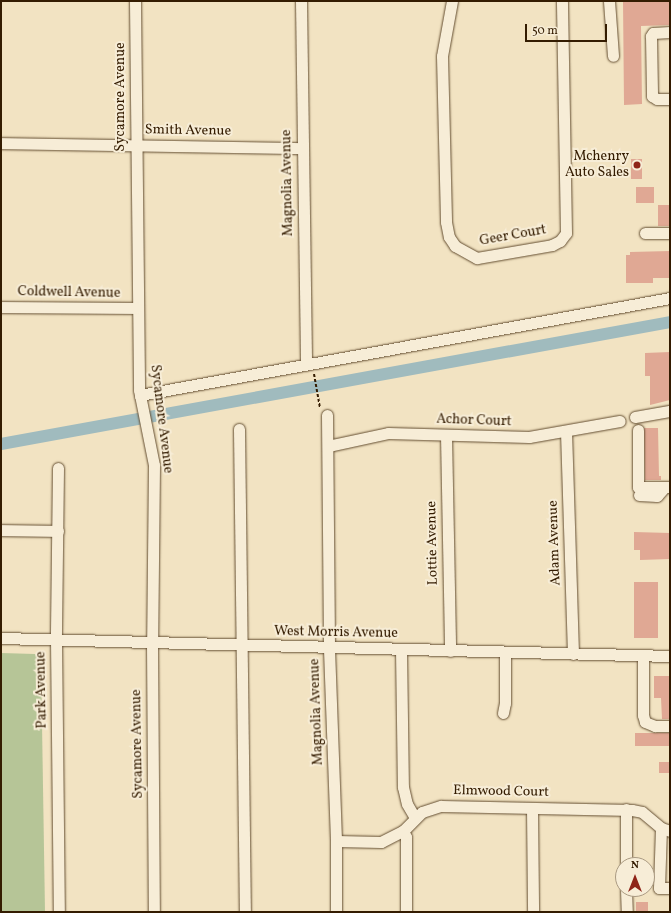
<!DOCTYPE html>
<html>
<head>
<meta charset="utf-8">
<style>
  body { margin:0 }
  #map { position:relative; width:671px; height:913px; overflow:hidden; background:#f2e3c2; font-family:Vollkorn,serif }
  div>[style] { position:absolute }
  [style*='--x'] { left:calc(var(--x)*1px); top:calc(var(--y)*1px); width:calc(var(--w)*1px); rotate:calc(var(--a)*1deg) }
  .green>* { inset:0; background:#b6c597 }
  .canal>* { height:12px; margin:-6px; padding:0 6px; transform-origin:6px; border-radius:6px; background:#a0bbbe }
  .building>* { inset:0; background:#e0a894; transform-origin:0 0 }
  .path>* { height:2px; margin-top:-1px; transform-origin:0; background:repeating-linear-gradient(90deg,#341c01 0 3px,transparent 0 5px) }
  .roads { filter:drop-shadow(0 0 1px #644e31) drop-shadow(0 0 1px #644e31) }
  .minor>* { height:11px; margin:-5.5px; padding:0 5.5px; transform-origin:5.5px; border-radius:5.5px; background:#f7edd7 }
  .dots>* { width:11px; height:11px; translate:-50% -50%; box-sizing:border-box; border:2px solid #f7edd7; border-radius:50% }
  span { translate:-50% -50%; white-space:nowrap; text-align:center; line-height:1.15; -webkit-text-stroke:4px #f7edd7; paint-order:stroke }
  .street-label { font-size:14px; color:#341c01 }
  .poi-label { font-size:14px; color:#341c01 }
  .right { translate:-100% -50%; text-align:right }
  .frame { position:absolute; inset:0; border:2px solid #341c01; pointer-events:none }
  .north { position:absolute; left:615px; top:857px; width:40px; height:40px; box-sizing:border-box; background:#f7edd7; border:1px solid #a99981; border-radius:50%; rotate:0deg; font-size:11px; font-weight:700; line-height:16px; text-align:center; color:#341c01 }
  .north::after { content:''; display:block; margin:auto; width:14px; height:18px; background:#8f2418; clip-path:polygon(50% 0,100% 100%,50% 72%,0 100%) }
  .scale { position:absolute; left:525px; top:24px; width:82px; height:18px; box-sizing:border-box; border:2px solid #341c01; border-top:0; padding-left:5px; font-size:12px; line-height:14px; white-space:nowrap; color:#341c01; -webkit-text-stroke:3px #f7edd7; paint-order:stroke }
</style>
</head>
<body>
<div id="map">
  <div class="green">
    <div style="clip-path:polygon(1px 653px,35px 654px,41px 661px,45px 912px,1px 912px)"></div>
  </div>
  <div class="canal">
    <div style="--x:1;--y:444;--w:680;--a:-10.33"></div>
  </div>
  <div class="building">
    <div style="clip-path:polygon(623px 1px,670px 1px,670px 25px,641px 26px,642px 104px,624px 105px)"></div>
    <div style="left:631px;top:159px;width:11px;height:20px"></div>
    <div style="left:636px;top:187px;width:18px;height:16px"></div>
    <div style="left:658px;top:205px;width:12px;height:21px"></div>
    <div style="clip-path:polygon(670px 251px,670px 278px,653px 278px,653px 283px,626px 283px,626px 255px,630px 255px,630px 252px)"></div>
    <div style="clip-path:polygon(670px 352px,670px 400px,650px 405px,650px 376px,645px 376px,645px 353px)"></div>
    <div style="clip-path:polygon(644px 428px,658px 428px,659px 476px,661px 476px,661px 480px,645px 480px)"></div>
    <div style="clip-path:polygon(634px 532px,670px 533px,670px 559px,640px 560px,640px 550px,634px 550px)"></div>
    <div style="left:634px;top:582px;width:24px;height:56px"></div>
    <div style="clip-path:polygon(654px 676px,670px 676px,670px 719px,662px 719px,661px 698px,654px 698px)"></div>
    <div style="left:635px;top:733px;width:35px;height:13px"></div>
    <div style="left:659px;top:762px;width:11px;height:11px"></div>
    <div style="left:636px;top:902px;width:12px;height:10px"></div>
  </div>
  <div class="path">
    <div style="--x:314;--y:374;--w:34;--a:80"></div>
  </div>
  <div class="roads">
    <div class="minor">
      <div style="--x:135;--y:1;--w:389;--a:89.4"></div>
      <div style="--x:139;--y:390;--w:76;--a:78.7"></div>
      <div style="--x:154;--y:465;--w:178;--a:90.6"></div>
      <div style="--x:152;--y:643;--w:269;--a:89.6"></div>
      <div style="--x:301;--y:1;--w:363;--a:89.2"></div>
      <div style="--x:452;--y:1;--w:56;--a:100.3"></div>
      <div style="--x:442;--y:56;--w:166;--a:88.6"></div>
      <div style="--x:446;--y:222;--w:15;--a:79"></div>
      <div style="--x:449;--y:237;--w:11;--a:56"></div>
      <div style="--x:455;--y:246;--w:25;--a:29"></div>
      <div style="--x:477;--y:258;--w:76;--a:-9.8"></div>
      <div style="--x:552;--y:245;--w:9;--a:-27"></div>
      <div style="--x:560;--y:241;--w:10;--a:-53"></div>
      <div style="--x:566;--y:233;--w:232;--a:-91"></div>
      <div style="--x:609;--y:1;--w:55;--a:85.8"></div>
      <div style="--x:670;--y:32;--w:17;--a:177"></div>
      <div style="--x:653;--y:33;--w:4;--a:124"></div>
      <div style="--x:651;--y:36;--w:60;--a:89"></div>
      <div style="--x:652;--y:96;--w:6;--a:31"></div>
      <div style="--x:657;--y:99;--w:13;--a:0"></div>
      <div style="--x:1;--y:143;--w:301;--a:1"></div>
      <div style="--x:645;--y:233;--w:25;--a:0"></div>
      <div style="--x:1;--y:307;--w:135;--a:0.4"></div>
      <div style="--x:140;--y:395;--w:539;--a:-10.37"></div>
      <div style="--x:327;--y:415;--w:234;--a:89.5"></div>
      <div style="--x:329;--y:649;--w:192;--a:87.9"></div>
      <div style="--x:336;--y:841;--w:71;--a:90"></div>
      <div style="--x:635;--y:417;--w:36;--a:-10"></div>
      <div style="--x:239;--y:429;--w:483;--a:89.3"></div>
      <div style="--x:638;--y:430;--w:57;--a:90"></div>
      <div style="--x:638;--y:487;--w:32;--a:0"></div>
      <div style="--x:566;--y:431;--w:223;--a:88.2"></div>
      <div style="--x:446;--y:435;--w:216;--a:88.9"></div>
      <div style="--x:328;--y:446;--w:61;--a:-12.2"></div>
      <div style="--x:388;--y:433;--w:141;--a:1.6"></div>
      <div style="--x:529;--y:437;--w:92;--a:-10"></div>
      <div style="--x:58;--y:468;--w:171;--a:90.7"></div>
      <div style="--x:56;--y:639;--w:273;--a:89.4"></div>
      <div style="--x:639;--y:495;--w:18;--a:3"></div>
      <div style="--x:657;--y:496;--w:11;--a:-49"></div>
      <div style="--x:1;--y:530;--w:57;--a:1"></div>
      <div style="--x:1;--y:638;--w:669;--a:1.54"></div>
      <div style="--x:401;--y:649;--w:138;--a:89.2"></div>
      <div style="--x:403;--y:787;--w:17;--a:77"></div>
      <div style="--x:407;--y:804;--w:16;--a:60"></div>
      <div style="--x:643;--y:656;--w:59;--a:90"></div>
      <div style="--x:643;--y:715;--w:7;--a:74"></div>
      <div style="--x:645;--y:722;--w:11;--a:22"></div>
      <div style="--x:655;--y:726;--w:15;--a:0"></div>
      <div style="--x:503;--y:713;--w:10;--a:-79"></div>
      <div style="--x:505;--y:703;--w:51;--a:-90"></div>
      <div style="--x:532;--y:808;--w:104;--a:89.4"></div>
      <div style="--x:626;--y:809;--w:56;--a:90"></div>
      <div style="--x:661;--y:828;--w:60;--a:91.9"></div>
      <div style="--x:659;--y:888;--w:11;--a:0"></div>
      <div style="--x:403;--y:831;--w:7;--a:63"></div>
      <div style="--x:406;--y:837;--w:75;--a:90"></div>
      <div style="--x:336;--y:841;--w:45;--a:1.3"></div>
      <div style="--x:381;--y:842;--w:25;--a:-27"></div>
      <div style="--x:403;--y:831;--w:27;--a:-45"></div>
      <div style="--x:422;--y:812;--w:20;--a:-18"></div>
      <div style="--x:441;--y:806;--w:191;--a:1.2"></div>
      <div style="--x:632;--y:810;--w:10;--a:11"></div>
      <div style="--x:642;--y:812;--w:25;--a:40"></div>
      <div style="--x:661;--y:828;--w:9;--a:18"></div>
      <div style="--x:626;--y:889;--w:23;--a:88"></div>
    </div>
  </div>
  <div class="dots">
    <div style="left:637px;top:165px;background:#8f2418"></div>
  </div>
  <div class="street-label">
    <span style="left:121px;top:97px;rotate:-90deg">Sycamore Avenue</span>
    <span style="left:188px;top:131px;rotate:1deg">Smith Avenue</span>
    <span style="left:288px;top:183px;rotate:-91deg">Magnolia Avenue</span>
    <span style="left:513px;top:236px;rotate:-10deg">Geer Court</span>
    <span style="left:69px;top:293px;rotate:1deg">Coldwell Avenue</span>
    <span style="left:161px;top:419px;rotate:83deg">Sycamore Avenue</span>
    <span style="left:474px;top:421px;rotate:2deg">Achor Court</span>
    <span style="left:433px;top:543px;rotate:-91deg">Lottie Avenue</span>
    <span style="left:555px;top:543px;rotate:-92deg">Adam Avenue</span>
    <span style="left:336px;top:633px;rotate:1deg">West Morris Avenue</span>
    <span style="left:42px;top:690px;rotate:-91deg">Park Avenue</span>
    <span style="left:317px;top:712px;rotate:-92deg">Magnolia Avenue</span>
    <span style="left:138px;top:744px;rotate:-91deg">Sycamore Avenue</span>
    <span style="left:501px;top:792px;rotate:1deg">Elmwood Court</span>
  </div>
  <div class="poi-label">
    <span class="right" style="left:629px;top:165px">Mchenry<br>Auto Sales</span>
  </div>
  <div class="frame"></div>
  <div class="north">N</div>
  <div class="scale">50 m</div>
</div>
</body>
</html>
